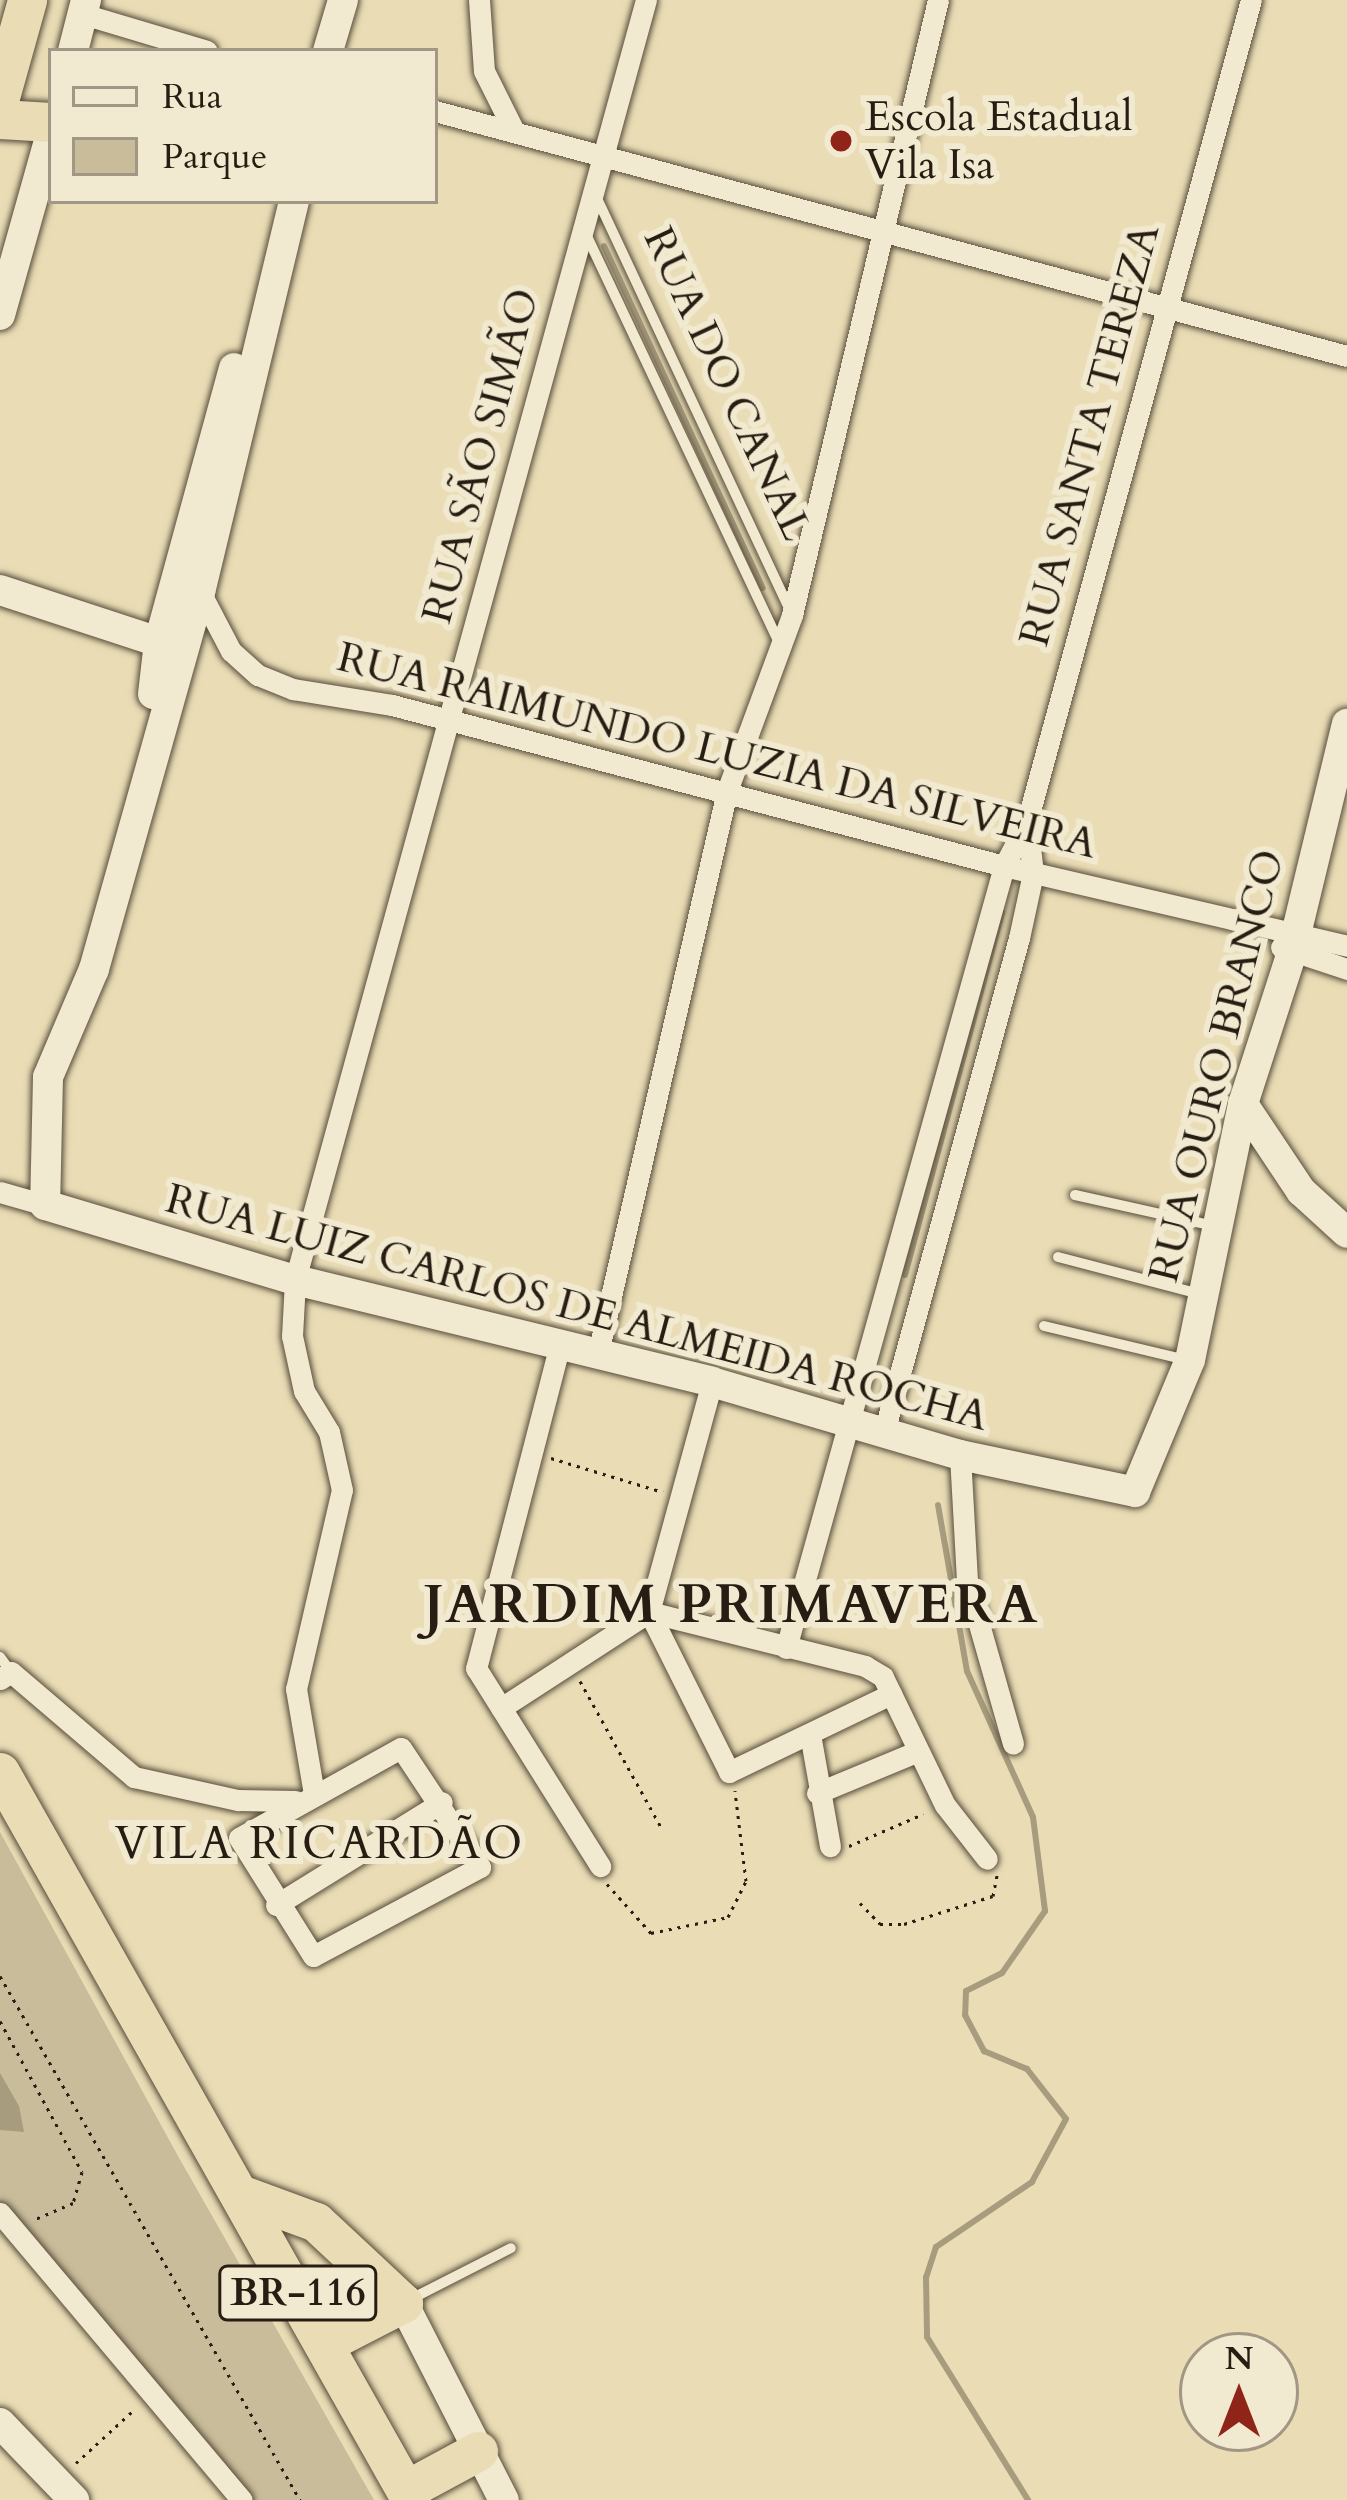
<!DOCTYPE html>
<html>
<head>
<meta charset="utf-8">
<style>
  body { margin:0 }
  #map { position:relative; width:1347px; height:2500px; overflow:hidden; background:#eaddb6; font-family:Cardo,serif }
  div>[style] { position:absolute }
  [style*='--x'] { left:calc(var(--x)*1px); top:calc(var(--y)*1px); width:calc(var(--w)*1px); rotate:calc(var(--a)*1deg) }
  .green>* { inset:0; background:#c9bc9a }
  .water>* { inset:0; background:#a89c7e }
  .stream>* { height:6px; margin:-3px; padding:0 3px; transform-origin:3px; border-radius:3px; background:#a89c7e }
  .path>* { height:3px; margin-top:-1.5px; transform-origin:0; background:repeating-linear-gradient(90deg,#281d12 0 3px,transparent 0 9px) }
  .roads { filter:drop-shadow(0 0 3px #584d3b) drop-shadow(0 0 3px #584d3b) }
  .lane>* { height:10px; margin:-5px; padding:0 5px; transform-origin:5px; border-radius:5px; background:#f1e9d0 }
  .street>* { height:21px; margin:-10.5px; padding:0 10.5px; transform-origin:10.5px; border-radius:10.5px; background:#f1e9d0 }
  .secondary>* { height:30px; margin:-15px; padding:0 15px; transform-origin:15px; border-radius:15px; background:#f1e9d0 }
  .highway>* { height:39px; margin:-19.5px; padding:0 19.5px; transform-origin:19.5px; border-radius:19.5px; background:#eaddb6 }
  .dots>* { width:33px; height:33px; translate:-50% -50%; box-sizing:border-box; border:6px solid #f1e9d0; border-radius:50% }
  span { translate:-50% -50%; white-space:nowrap; text-align:center; line-height:1.15; -webkit-text-stroke:12px #f1e9d0; paint-order:stroke }
  .shield-label span { padding:3px 9px; background:#f1e9d0; border:3px solid; border-radius:9px; -webkit-text-stroke-width:0 }
  .shield-label { font-size:39px; color:#281d12; font-weight:700 }
  .poi-label { font-size:42px; color:#281d12 }
  .left { translate:0 -50%; text-align:left }
  .street-label { font-size:42px; color:#281d12 }
  .neighbourhood-label { font-size:45px; color:#281d12; letter-spacing:3px }
  .district-label { font-size:54px; color:#281d12; font-weight:700; letter-spacing:3px }
  .legend { position:absolute; left:48px; top:48px; width:390px; height:156px; box-sizing:border-box; background:#f1e9d0; border:3px solid #a19784; margin:0; padding:15px 21px; list-style:none; font-size:36px; color:#281d12 }
  .legend li { display:flex; align-items:center; gap:24px; height:60px }
  .legend b { width:60px; border:3px solid #a19784 }
  .north { position:absolute; left:1179px; top:2332px; width:120px; height:120px; box-sizing:border-box; background:#f1e9d0; border:3px solid #a19784; border-radius:50%; rotate:0deg; font-size:33px; font-weight:700; line-height:48px; text-align:center; color:#281d12 }
  .north::after { content:''; display:block; margin:auto; width:42px; height:54px; background:#8f2418; clip-path:polygon(50% 0,100% 100%,50% 72%,0 100%) }
</style>
</head>
<body>
<div id="map">
  <div class="green">
    <div style="clip-path:polygon(0 1832px,178px 2156px,374px 2500px,249px 2500px,0 2203px)"></div>
  </div>
  <div class="water">
    <div style="clip-path:polygon(0 2073px,19px 2106px,24px 2132px,0 2130px)"></div>
  </div>
  <div class="stream">
    <div style="--x:604;--y:246;--w:377;--a:65.1"></div>
    <div style="--x:905;--y:1275;--w:376;--a:-75"></div>
    <div style="--x:938;--y:1505;--w:169;--a:80.1"></div>
    <div style="--x:967;--y:1671;--w:160;--a:65.7"></div>
    <div style="--x:1033;--y:1817;--w:95;--a:82.7"></div>
    <div style="--x:1045;--y:1911;--w:75;--a:124.7"></div>
    <div style="--x:1002;--y:1973;--w:40;--a:153.4"></div>
    <div style="--x:966;--y:1991;--w:24;--a:92"></div>
    <div style="--x:965;--y:2015;--w:41;--a:62.2"></div>
    <div style="--x:984;--y:2051;--w:47;--a:22.7"></div>
    <div style="--x:1027;--y:2069;--w:63;--a:52"></div>
    <div style="--x:1066;--y:2119;--w:72;--a:118.4"></div>
    <div style="--x:1032;--y:2182;--w:116;--a:145.9"></div>
    <div style="--x:936;--y:2247;--w:32;--a:108"></div>
    <div style="--x:926;--y:2277;--w:60;--a:89"></div>
    <div style="--x:927;--y:2337;--w:192;--a:58.2"></div>
  </div>
  <div class="path">
    <div style="--x:551;--y:1458;--w:117;--a:16.9"></div>
    <div style="--x:580;--y:1681;--w:169;--a:61"></div>
    <div style="--x:849;--y:1846;--w:81;--a:-23.4"></div>
    <div style="--x:607;--y:1884;--w:66;--a:48.1"></div>
    <div style="--x:651;--y:1933;--w:79;--a:-11.7"></div>
    <div style="--x:728;--y:1917;--w:40;--a:-63.4"></div>
    <div style="--x:746;--y:1881;--w:91;--a:-97"></div>
    <div style="--x:860;--y:1903;--w:29;--a:46"></div>
    <div style="--x:880;--y:1924;--w:24;--a:0"></div>
    <div style="--x:904;--y:1924;--w:93;--a:-17.5"></div>
    <div style="--x:993;--y:1896;--w:21;--a:-79"></div>
    <div style="--x:0;--y:1976;--w:604;--a:60.21"></div>
    <div style="--x:0;--y:2021;--w:172;--a:61.5"></div>
    <div style="--x:82;--y:2172;--w:32;--a:106"></div>
    <div style="--x:73;--y:2203;--w:43;--a:157"></div>
    <div style="--x:76;--y:2463;--w:80;--a:-42.5"></div>
  </div>
  <div class="roads">
    <div class="lane">
      <div style="--x:595;--y:194;--w:462;--a:64.9"></div>
      <div style="--x:584;--y:230;--w:456;--a:64.7"></div>
      <div style="--x:1075;--y:1195;--w:142;--a:12.6"></div>
      <div style="--x:1058;--y:1257;--w:147;--a:14.6"></div>
      <div style="--x:1044;--y:1326;--w:147;--a:13.4"></div>
      <div style="--x:0;--y:1657;--w:19;--a:54"></div>
      <div style="--x:411;--y:2299;--w:112;--a:-27"></div>
    </div>
    <div class="street">
      <div style="--x:479;--y:0;--w:71;--a:86"></div>
      <div style="--x:484;--y:71;--w:65;--a:63.4"></div>
      <div style="--x:83;--y:14;--w:129;--a:16.6"></div>
      <div style="--x:435;--y:111;--w:944;--a:15.04"></div>
      <div style="--x:200;--y:592;--w:67;--a:62.3"></div>
      <div style="--x:231;--y:651;--w:36;--a:42"></div>
      <div style="--x:258;--y:675;--w:38;--a:22"></div>
      <div style="--x:293;--y:689;--w:100;--a:9.2"></div>
      <div style="--x:392;--y:705;--w:633;--a:14.74"></div>
      <div style="--x:1004;--y:866;--w:352;--a:13.1"></div>
      <div style="--x:1281;--y:947;--w:70;--a:18.4"></div>
      <div style="--x:0;--y:1192;--w:47;--a:16.1"></div>
      <div style="--x:560;--y:1344;--w:335;--a:104.5"></div>
      <div style="--x:476;--y:1668;--w:234;--a:57.9"></div>
      <div style="--x:598;--y:1353;--w:577;--a:-77.07"></div>
      <div style="--x:727;--y:791;--w:188;--a:-69.7"></div>
      <div style="--x:792;--y:615;--w:632;--a:-76.65"></div>
      <div style="--x:712;--y:1382;--w:238;--a:105.3"></div>
      <div style="--x:649;--y:1612;--w:179;--a:63.4"></div>
      <div style="--x:729;--y:1772;--w:180;--a:-25.7"></div>
      <div style="--x:884;--y:1432;--w:512;--a:-74.72"></div>
      <div style="--x:1019;--y:938;--w:66;--a:-77.8"></div>
      <div style="--x:1033;--y:873;--w:51;--a:-96.7"></div>
      <div style="--x:960;--y:1455;--w:127;--a:86.8"></div>
      <div style="--x:967;--y:1582;--w:168;--a:74.1"></div>
      <div style="--x:786;--y:1648;--w:812;--a:-74.42"></div>
      <div style="--x:1004;--y:866;--w:50;--a:-62.4"></div>
      <div style="--x:1027;--y:822;--w:852;--a:-74.76"></div>
      <div style="--x:0;--y:1679;--w:13;--a:-32"></div>
      <div style="--x:11;--y:1672;--w:162;--a:40.5"></div>
      <div style="--x:134;--y:1777;--w:107;--a:12.5"></div>
      <div style="--x:238;--y:1800;--w:57;--a:1"></div>
      <div style="--x:501;--y:1708;--w:176;--a:-33"></div>
      <div style="--x:649;--y:1612;--w:223;--a:14"></div>
      <div style="--x:865;--y:1666;--w:21;--a:31"></div>
      <div style="--x:883;--y:1677;--w:142;--a:64.2"></div>
      <div style="--x:945;--y:1805;--w:68;--a:52.1"></div>
      <div style="--x:810;--y:1734;--w:114;--a:79.9"></div>
      <div style="--x:401;--y:1748;--w:143;--a:56.4"></div>
      <div style="--x:480;--y:1867;--w:189;--a:151.9"></div>
      <div style="--x:313;--y:1956;--w:139;--a:-122.1"></div>
      <div style="--x:239;--y:1838;--w:185;--a:-29.1"></div>
      <div style="--x:817;--y:1793;--w:107;--a:-22.5"></div>
      <div style="--x:314;--y:1794;--w:107;--a:-99.7"></div>
      <div style="--x:296;--y:1689;--w:204;--a:-77"></div>
      <div style="--x:342;--y:1490;--w:59;--a:-102.6"></div>
      <div style="--x:329;--y:1432;--w:48;--a:-121.4"></div>
      <div style="--x:304;--y:1391;--w:56;--a:-102.3"></div>
      <div style="--x:292;--y:1336;--w:56;--a:-86.9"></div>
      <div style="--x:295;--y:1280;--w:1327;--a:-74.67"></div>
      <div style="--x:276;--y:1905;--w:195;--a:-31.8"></div>
      <div style="--x:0;--y:2213;--w:375;--a:49.9"></div>
    </div>
    <div class="secondary">
      <div style="--x:73;--y:51;--w:53;--a:-75.7"></div>
      <div style="--x:328;--y:51;--w:53;--a:-73.6"></div>
      <div style="--x:294;--y:201;--w:402;--a:103.5"></div>
      <div style="--x:200;--y:592;--w:392;--a:105.7"></div>
      <div style="--x:94;--y:969;--w:117;--a:113.1"></div>
      <div style="--x:48;--y:1077;--w:128;--a:91.3"></div>
      <div style="--x:45;--y:1205;--w:261;--a:16.7"></div>
      <div style="--x:295;--y:1280;--w:429;--a:13.7"></div>
      <div style="--x:712;--y:1382;--w:259;--a:16.4"></div>
      <div style="--x:960;--y:1455;--w:179;--a:11.9"></div>
      <div style="--x:1135;--y:1492;--w:143;--a:-67.4"></div>
      <div style="--x:1190;--y:1360;--w:261;--a:-78.3"></div>
      <div style="--x:1243;--y:1104;--w:157;--a:-72.1"></div>
      <div style="--x:1291;--y:955;--w:238;--a:-76.4"></div>
      <div style="--x:0;--y:315;--w:188;--a:-74.3"></div>
      <div style="--x:0;--y:590;--w:167;--a:18.1"></div>
      <div style="--x:153;--y:694;--w:52;--a:-83.4"></div>
      <div style="--x:159;--y:642;--w:284;--a:-74.7"></div>
      <div style="--x:1243;--y:1104;--w:105;--a:56.3"></div>
      <div style="--x:1301;--y:1191;--w:62;--a:42.4"></div>
      <div style="--x:403;--y:2303;--w:221;--a:62.9"></div>
      <div style="--x:0;--y:2423;--w:107;--a:46.1"></div>
    </div>
    <div class="highway">
      <div style="--x:0;--y:97;--w:101;--a:-74.4"></div>
      <div style="--x:0;--y:119;--w:51;--a:3.4"></div>
      <div style="--x:0;--y:1772;--w:836;--a:60.55"></div>
      <div style="--x:240;--y:2194;--w:81;--a:20.2"></div>
      <div style="--x:316;--y:2222;--w:119;--a:43"></div>
      <div style="--x:403;--y:2303;--w:85;--a:152.8"></div>
      <div style="--x:406;--y:2490;--w:82;--a:-28.4"></div>
    </div>
  </div>
  <div class="dots">
    <div style="left:841px;top:141px;background:#8f2418"></div>
  </div>
  <div class="shield-label">
    <span style="left:298px;top:2293px">BR-116</span>
  </div>
  <div class="poi-label">
    <span class="left" style="left:865px;top:141px">Escola Estadual<br>Vila Isa</span>
  </div>
  <div class="street-label">
    <span style="left:727px;top:384px;rotate:65deg">RUA DO CANAL</span>
    <span style="left:1090px;top:435px;rotate:-75deg">RUA SANTA TEREZA</span>
    <span style="left:481px;top:456px;rotate:-75deg">RUA SÃO SIMÃO</span>
    <span style="left:717px;top:751px;rotate:14deg">RUA RAIMUNDO LUZIA DA SILVEIRA</span>
    <span style="left:1217px;top:1066px;rotate:-76deg">RUA OURO BRANCO</span>
    <span style="left:577px;top:1308px;rotate:15deg">RUA LUIZ CARLOS DE ALMEIDA ROCHA</span>
  </div>
  <div class="neighbourhood-label">
    <span style="left:320px;top:1844px">VILA RICARDÃO</span>
  </div>
  <div class="district-label">
    <span style="left:732px;top:1606px">JARDIM PRIMAVERA</span>
  </div>
  <ul class="legend">
  <li><b style="height:15px;background:#f1e9d0"></b>Rua</li>
  <li><b style="height:33px;background:#c9bc9a"></b>Parque</li>
  </ul>
  <div class="north">N</div>
</div>
</body>
</html>
